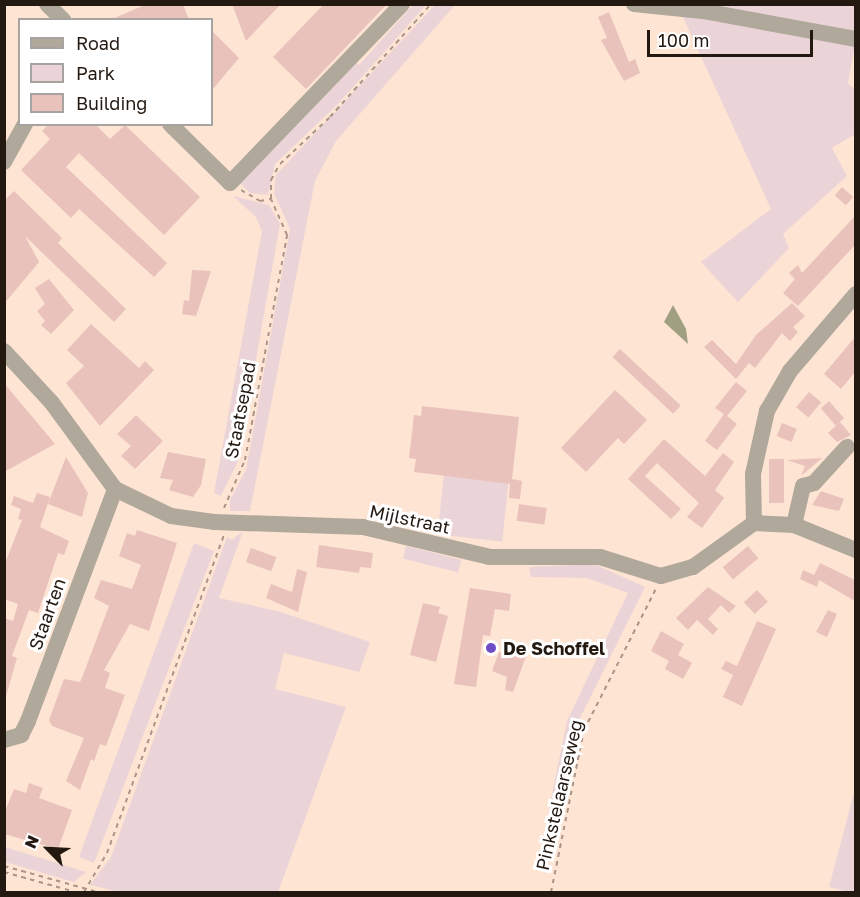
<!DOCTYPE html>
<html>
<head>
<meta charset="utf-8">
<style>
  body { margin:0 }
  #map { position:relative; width:860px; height:897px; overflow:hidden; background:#fee4d3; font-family:"Golos Text",sans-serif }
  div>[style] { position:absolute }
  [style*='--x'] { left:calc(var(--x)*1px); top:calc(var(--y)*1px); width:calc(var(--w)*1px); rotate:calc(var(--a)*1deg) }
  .green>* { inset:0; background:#ebd4d8; transform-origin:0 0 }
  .water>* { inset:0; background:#a09f81 }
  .building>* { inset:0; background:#e9c2bb; transform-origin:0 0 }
  .path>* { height:2px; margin-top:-1px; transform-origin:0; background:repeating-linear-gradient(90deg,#aa9588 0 4.5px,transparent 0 9px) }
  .minor>* { height:16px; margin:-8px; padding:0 8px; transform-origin:8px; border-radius:8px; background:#b0a89b }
  .dots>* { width:16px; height:16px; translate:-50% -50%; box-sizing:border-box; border:3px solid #fff; border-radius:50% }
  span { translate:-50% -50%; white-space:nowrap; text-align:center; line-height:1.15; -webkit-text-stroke:6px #fff; paint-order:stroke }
  .street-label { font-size:18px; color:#241911 }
  .poi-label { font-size:18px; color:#241911; font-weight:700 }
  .left { translate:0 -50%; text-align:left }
  .frame { position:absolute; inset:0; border:6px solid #241911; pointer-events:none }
  .legend { position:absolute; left:18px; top:18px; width:195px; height:108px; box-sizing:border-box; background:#fff; border:2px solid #a7a3a0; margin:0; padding:8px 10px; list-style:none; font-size:18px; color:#241911 }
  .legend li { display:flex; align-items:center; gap:12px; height:30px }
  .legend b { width:30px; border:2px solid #a7a3a0 }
  .north { position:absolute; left:18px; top:819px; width:60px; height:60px; -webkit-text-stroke:4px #fff; paint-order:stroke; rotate:294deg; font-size:16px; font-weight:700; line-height:24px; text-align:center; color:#241911 }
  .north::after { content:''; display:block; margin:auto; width:21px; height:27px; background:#241911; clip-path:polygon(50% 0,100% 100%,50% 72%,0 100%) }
  .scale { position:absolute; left:647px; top:30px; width:166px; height:27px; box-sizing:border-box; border:3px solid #241911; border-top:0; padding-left:8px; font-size:18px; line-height:21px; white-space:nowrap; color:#241911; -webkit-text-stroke:4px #fff; paint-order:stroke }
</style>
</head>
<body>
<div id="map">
  <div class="green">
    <div style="clip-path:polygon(413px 5px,426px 5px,337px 105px,275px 164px,268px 195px,250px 193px,240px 183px,353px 60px,359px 65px)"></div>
    <div style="clip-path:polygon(435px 5px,455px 5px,336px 141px,315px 181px,250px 511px,230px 511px,230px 500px,246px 470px,290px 229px,274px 193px,276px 175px)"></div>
    <div style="clip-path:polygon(668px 5px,855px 5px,855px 36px)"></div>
    <div style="clip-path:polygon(682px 15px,855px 44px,848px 83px,855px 90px,855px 134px,832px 148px,847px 176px,783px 234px,789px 248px,738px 302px,701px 262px,771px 209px)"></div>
    <div style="clip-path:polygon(233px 196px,269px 205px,280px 224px,238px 461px,221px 496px,214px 493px,262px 231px,256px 217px)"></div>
    <div style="left:445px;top:464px;width:65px;height:71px;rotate:6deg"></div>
    <div style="clip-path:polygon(243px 531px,219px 598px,281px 612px,370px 642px,359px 672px,284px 653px,275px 689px,346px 707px,278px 892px,119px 892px,90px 885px,111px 857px,227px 537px,232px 540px)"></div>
    <div style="clip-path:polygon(194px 543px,214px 551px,94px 863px,79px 857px)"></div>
    <div style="left:406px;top:546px;width:57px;height:13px;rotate:14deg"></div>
    <div style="clip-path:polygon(594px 564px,645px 587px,580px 718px,558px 821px,547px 819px,567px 721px,628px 593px,587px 578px,531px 577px,529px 567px)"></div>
    <div style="clip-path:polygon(855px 789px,855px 892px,849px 892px,829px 887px)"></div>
    <div style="clip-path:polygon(4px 847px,5px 847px,86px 872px,74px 882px,5px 862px)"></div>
  </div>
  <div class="water">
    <div style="clip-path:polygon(673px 305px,686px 329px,688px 344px,664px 322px)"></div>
  </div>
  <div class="building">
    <div style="clip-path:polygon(147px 4px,183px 4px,189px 20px,110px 20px)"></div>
    <div style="clip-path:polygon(232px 4px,281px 4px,246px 41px)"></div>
    <div style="clip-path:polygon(324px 4px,387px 4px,306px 89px,273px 57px)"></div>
    <div style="clip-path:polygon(609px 12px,629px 62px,635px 59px,640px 73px,624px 81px,601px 40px,607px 38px,598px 17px)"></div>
    <div style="clip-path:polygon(212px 31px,239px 58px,212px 90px)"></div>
    <div style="clip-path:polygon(49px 124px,95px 124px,110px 139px,125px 125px,200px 197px,164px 235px,79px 153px,66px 167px,167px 263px,154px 277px,79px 209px,71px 218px,21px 170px,50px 139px,42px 131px)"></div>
    <div style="left:842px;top:187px;width:15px;height:11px;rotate:42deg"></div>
    <div style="clip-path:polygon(14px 191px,62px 238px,58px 243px,126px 309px,114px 322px,25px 236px,39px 262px,4px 304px,4px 201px)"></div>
    <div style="clip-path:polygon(855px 216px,855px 245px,798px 306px,783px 293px,795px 279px,789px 273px,798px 265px,802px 273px)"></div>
    <div style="clip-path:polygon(192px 270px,211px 271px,196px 316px,182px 314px,184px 300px,189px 301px)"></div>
    <div style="clip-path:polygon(49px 279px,74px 310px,51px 334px,41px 325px,45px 321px,37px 311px,45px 304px,35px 288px)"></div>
    <div style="clip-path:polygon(792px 303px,805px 316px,793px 327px,798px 332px,790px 341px,782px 333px,755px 368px,749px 363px,736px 379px,704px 347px,712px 340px,736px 364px,756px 335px)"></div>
    <div style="clip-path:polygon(91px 324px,139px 368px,145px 361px,154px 370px,100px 426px,66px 383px,84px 366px,67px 350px)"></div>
    <div style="clip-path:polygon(855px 337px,855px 372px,841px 389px,824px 374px)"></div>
    <div style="left:620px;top:349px;width:83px;height:11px;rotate:43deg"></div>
    <div style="clip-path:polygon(736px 382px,747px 391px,727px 416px,737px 424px,717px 450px,705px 441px,724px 414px,715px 408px)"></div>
    <div style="clip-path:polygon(4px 383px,55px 444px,4px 472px)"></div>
    <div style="clip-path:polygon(615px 390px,647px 420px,624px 444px,618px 438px,586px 472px,561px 448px)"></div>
    <div style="left:809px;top:392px;width:16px;height:20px;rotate:40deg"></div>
    <div style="left:829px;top:401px;width:23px;height:11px;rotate:49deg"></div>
    <div style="clip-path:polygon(422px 406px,519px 417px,512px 479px,522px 481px,520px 499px,509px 498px,510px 484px,414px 472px,416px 459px,409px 458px,414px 415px,421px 416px)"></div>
    <div style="clip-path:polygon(136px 415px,163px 441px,135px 469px,121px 456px,131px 446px,117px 434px)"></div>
    <div style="clip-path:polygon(840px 422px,851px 435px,837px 442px,828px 433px)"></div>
    <div style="left:782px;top:423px;width:16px;height:14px;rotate:22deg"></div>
    <div style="clip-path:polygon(664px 439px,705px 476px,723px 453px,734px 462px,715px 490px,724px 498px,702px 528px,687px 517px,699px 503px,657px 463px,645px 476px,681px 509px,671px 519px,628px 479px)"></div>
    <div style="clip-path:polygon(168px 452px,206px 459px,201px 485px,193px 497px,169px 490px,173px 480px,160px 478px)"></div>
    <div style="clip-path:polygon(66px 457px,88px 493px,82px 517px,48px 504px)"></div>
    <div style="clip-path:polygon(822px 458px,801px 476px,805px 466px,787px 460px)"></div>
    <div style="left:769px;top:459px;width:15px;height:44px"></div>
    <div style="clip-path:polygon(821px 491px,844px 499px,839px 511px,812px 505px)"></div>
    <div style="clip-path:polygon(37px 493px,50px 497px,40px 527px,69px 541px,64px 555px,58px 553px,38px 613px,29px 610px,12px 656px,17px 658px,6px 696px,4px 618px,13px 621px,18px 604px,4px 599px,4px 566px,22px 520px,18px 519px,21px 509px,11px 505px,14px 496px,33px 503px)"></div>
    <div style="left:519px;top:504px;width:28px;height:17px;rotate:8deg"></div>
    <div style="clip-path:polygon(137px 530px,177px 543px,149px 631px,130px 624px,104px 670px,110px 673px,105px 688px,125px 695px,106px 746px,100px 744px,94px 761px,91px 759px,80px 790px,66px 781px,84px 738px,52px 726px,49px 720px,64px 679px,80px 682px,83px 675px,109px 606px,94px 598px,101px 580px,132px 589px,141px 565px,119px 556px,127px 533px,135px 536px)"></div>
    <div style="clip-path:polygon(319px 545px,373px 553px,371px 568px,360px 567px,359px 573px,316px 567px)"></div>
    <div style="left:748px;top:546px;width:16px;height:33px;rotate:50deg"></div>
    <div style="left:251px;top:548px;width:27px;height:15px;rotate:20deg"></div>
    <div style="clip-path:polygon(820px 563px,855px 580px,855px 601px,819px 580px,817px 587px,800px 579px,803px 570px,814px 575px)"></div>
    <div style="clip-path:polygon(297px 569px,307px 572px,298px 612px,266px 598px,271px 584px,292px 592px)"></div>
    <div style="clip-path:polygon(708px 587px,736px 606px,729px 613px,721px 605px,708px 619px,718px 629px,713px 635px,697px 620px,688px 630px,676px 618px)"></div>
    <div style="clip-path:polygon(470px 588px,511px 594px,509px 611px,495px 609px,490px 636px,483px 635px,476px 687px,454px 684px)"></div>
    <div style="left:757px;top:590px;width:16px;height:18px;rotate:47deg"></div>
    <div style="clip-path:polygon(423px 603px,440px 607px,438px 613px,448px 616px,436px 662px,410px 655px)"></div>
    <div style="clip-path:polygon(828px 610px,837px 614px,827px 637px,816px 632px)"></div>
    <div style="clip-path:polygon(757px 621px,776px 629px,742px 706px,723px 697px,733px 675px,721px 669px,726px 661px,737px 666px)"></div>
    <div style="clip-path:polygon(661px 631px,684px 644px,678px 655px,692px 663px,683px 679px,665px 669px,669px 661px,651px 651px)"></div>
    <div style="clip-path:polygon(509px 641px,529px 648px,513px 692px,505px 690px,507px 677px,492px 671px,499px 652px,505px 654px)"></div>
    <div style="clip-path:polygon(29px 783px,43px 788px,39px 798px,72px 810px,58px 849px,4px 834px,4px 814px,14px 789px,26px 793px)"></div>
  </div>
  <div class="path">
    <div style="--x:241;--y:190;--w:22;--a:30"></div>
    <div style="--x:260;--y:201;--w:11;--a:-10"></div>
    <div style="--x:224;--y:508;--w:52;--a:-66.4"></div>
    <div style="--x:245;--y:460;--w:229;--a:-79.4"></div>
    <div style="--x:287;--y:235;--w:39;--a:-114"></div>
    <div style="--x:271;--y:199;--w:19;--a:-90"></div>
    <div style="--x:271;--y:180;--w:18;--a:-61"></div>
    <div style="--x:280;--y:164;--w:69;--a:-43.2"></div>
    <div style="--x:330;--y:117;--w:152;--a:-48.2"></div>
    <div style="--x:4;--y:866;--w:97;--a:15.6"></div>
    <div style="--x:4;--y:872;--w:74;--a:15.7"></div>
    <div style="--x:84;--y:892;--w:45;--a:-59.5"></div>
    <div style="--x:107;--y:853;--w:339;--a:-69.8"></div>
    <div style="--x:551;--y:892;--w:165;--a:-78.5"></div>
    <div style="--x:584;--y:730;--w:161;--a:-63"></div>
  </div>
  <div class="minor">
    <div style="--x:47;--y:4;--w:23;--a:45"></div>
    <div style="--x:634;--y:4;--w:69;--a:5.8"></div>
    <div style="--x:703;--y:11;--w:156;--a:10.4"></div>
    <div style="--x:170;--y:124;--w:84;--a:44.5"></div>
    <div style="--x:230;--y:183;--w:248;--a:-46.1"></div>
    <div style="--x:4;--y:162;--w:43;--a:-61.1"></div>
    <div style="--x:4;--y:351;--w:71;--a:47.3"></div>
    <div style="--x:52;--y:403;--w:107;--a:53.8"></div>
    <div style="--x:115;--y:489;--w:62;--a:25.7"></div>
    <div style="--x:171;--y:516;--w:43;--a:7.9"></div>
    <div style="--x:214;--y:522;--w:149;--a:1.9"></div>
    <div style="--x:363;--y:527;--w:130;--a:13.3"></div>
    <div style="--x:490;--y:557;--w:110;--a:0"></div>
    <div style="--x:600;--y:557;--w:64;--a:17.3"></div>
    <div style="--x:661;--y:576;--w:33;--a:-16"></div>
    <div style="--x:693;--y:567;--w:75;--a:-35.8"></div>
    <div style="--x:754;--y:523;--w:40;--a:2.9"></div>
    <div style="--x:794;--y:525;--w:67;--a:22"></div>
    <div style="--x:754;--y:523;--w:49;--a:-91.2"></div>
    <div style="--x:753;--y:474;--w:65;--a:-77.5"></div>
    <div style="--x:767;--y:411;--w:46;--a:-60.1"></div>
    <div style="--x:790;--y:371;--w:101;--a:-49.4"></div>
    <div style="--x:794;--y:525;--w:40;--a:-77"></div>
    <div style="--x:803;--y:486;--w:11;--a:-15"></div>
    <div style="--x:814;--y:483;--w:49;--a:-47.5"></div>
    <div style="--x:4;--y:740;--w:18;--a:-16"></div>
    <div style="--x:21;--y:735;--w:16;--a:-63"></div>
    <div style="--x:28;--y:721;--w:248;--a:-69.4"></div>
  </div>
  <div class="dots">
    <div style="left:491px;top:648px;background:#6d4dc6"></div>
  </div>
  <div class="street-label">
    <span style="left:240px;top:410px;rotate:-79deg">Staatsepad</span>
    <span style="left:410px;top:519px;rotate:12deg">Mijlstraat</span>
    <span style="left:47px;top:614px;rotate:-70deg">Staarten</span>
    <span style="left:559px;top:795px;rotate:-77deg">Pinkstelaarseweg</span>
  </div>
  <div class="poi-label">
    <span class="left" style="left:503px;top:648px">De Schoffel</span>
  </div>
  <div class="frame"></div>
  <ul class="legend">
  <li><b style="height:8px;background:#b0a89b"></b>Road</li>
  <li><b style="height:16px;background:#ebd4d8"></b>Park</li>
  <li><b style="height:16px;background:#e9c2bb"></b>Building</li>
  </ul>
  <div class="north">N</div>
  <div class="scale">100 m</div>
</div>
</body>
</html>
